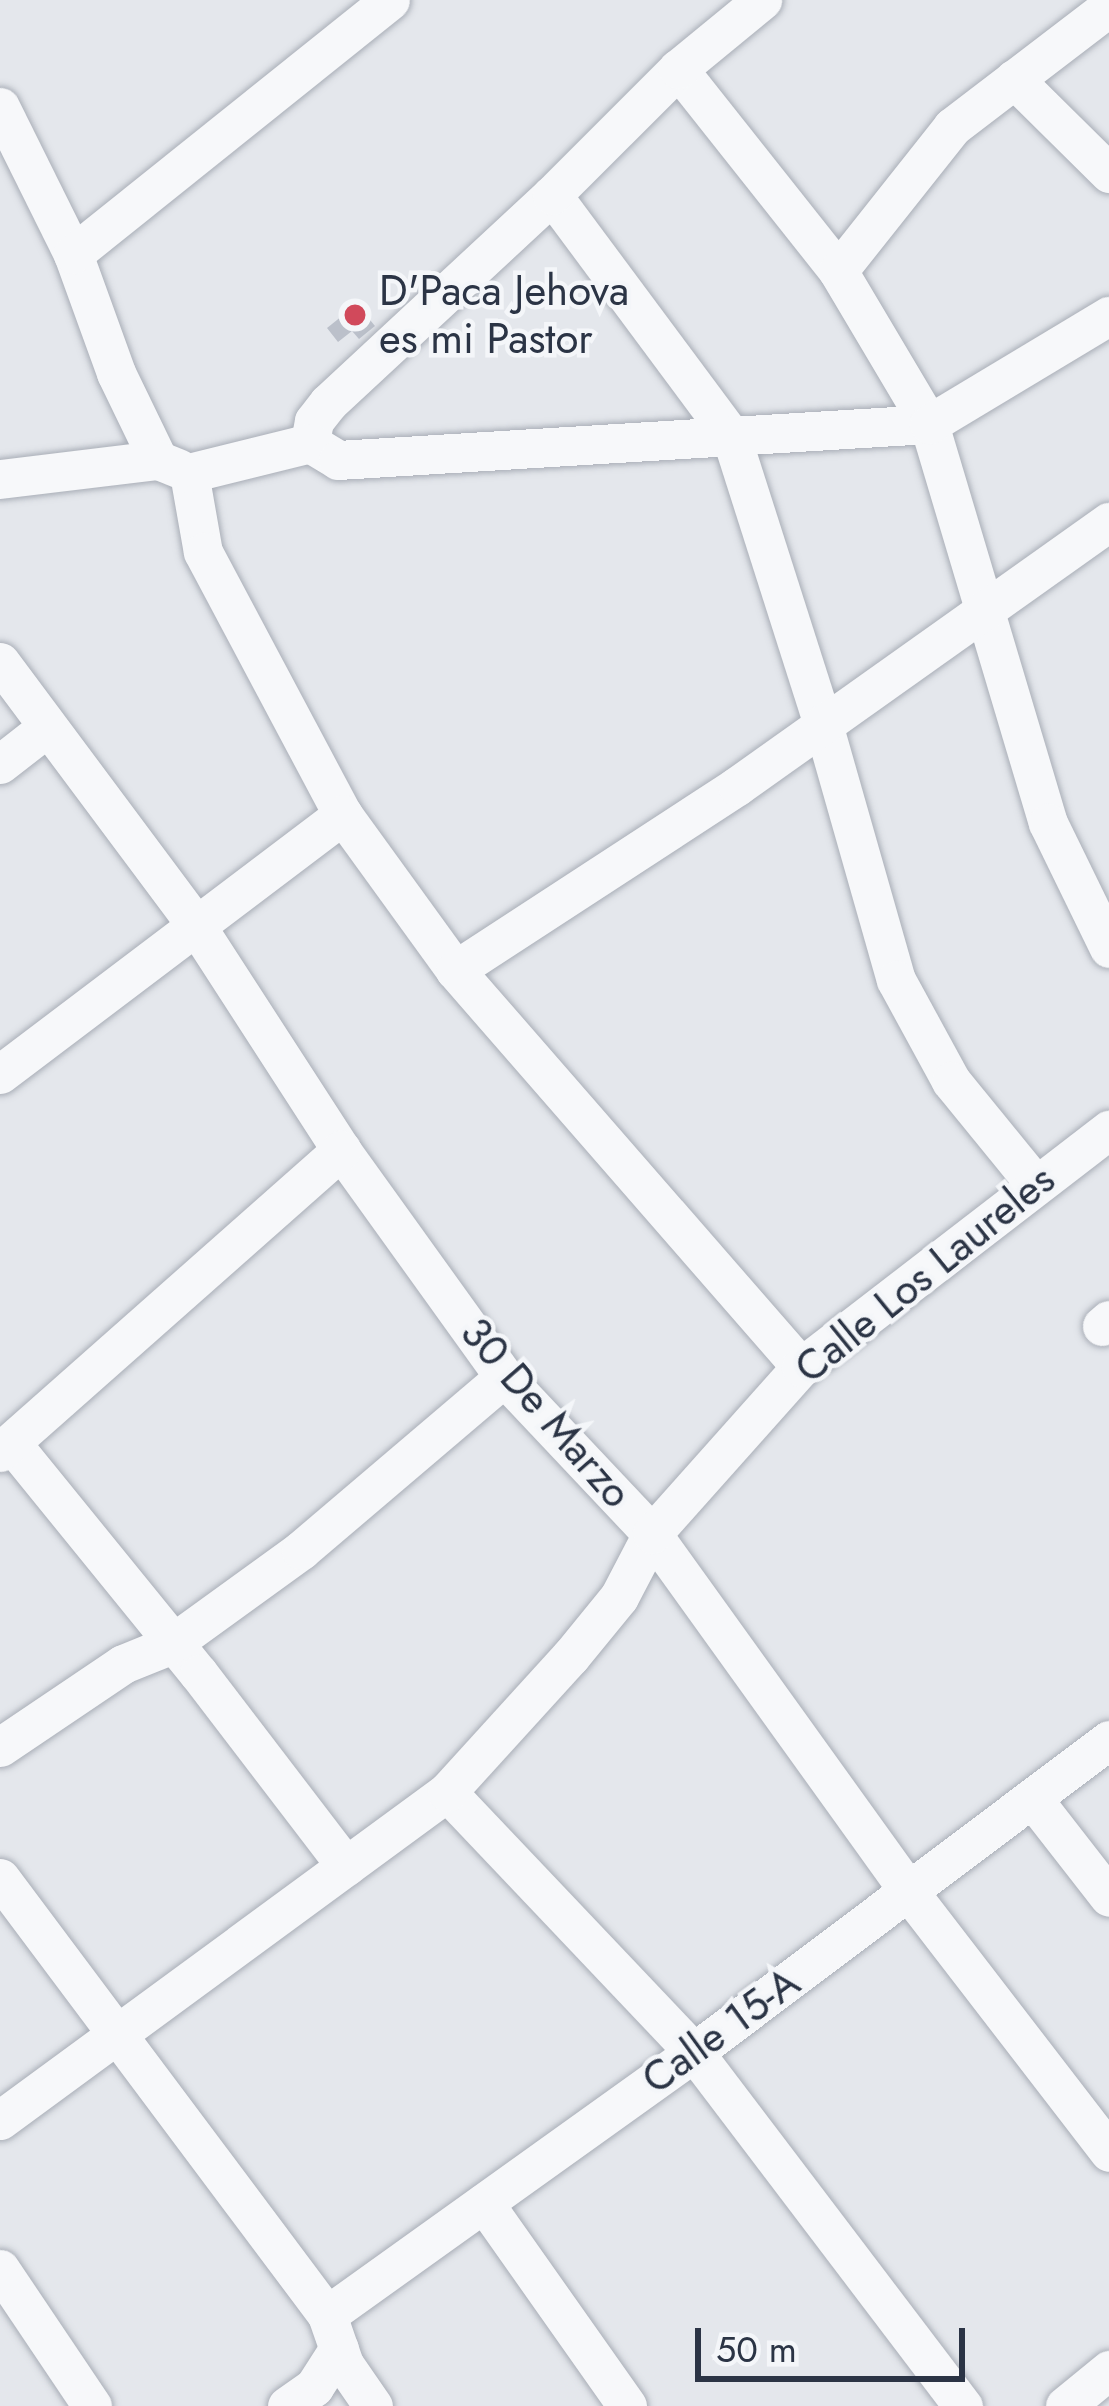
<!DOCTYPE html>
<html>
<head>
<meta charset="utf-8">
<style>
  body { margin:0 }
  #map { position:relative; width:1109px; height:2406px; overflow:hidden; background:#e4e7ec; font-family:Jost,sans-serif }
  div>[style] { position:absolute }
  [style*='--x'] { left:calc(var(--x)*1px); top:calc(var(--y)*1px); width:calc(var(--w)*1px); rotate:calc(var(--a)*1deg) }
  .building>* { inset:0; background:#bbc0ca }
  .roads { filter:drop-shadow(0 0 3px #a9aeb7) drop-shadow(0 0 3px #a9aeb7) }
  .minor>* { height:39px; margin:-19.5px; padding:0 19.5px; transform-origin:19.5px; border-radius:19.5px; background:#f7f8fa }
  .dots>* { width:33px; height:33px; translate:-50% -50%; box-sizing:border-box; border:6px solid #f4f6f9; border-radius:50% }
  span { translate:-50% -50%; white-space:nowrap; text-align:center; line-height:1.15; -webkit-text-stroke:9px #f4f6f9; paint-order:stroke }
  .poi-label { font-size:42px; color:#2b3445 }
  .left { translate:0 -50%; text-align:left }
  .street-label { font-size:42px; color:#2b3445 }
  .scale { position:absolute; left:695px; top:2328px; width:270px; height:54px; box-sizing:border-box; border:6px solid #2b3445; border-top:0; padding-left:15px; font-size:36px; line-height:42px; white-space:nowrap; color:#2b3445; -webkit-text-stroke:9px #f4f6f9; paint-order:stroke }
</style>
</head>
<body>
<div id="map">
  <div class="building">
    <div style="clip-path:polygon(357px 304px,375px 326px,359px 339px,352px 331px,338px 342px,327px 328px)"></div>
  </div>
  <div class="roads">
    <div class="minor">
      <div style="--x:678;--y:69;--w:258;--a:51.6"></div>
      <div style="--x:838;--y:271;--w:178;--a:59.3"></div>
      <div style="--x:929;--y:424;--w:416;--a:73.4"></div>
      <div style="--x:1048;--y:823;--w:139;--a:64"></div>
      <div style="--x:1014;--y:79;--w:134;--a:44.7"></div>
      <div style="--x:0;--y:107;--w:164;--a:63.6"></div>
      <div style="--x:73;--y:254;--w:127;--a:70.1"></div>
      <div style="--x:116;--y:373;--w:97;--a:64.2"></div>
      <div style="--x:552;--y:195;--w:300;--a:53.4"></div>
      <div style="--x:731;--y:436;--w:302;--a:72.3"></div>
      <div style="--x:823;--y:724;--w:266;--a:74.1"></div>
      <div style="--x:896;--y:980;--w:115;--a:61.4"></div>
      <div style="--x:951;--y:1081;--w:133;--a:50.8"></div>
      <div style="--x:73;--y:254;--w:406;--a:-38.7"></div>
      <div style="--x:838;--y:271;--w:184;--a:-51.6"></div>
      <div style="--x:952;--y:127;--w:198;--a:-37.4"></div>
      <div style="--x:310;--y:443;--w:22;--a:-80"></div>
      <div style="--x:314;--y:421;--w:23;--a:-52"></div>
      <div style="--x:328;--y:403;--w:306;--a:-42.9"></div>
      <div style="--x:552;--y:195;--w:178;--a:-45"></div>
      <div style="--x:678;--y:69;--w:109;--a:-39.4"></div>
      <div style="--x:189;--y:473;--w:80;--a:80"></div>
      <div style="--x:203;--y:552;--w:298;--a:62"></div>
      <div style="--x:343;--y:815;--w:191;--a:54.1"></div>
      <div style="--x:455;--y:970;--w:527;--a:48.93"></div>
      <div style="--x:189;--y:473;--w:125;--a:-13.9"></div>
      <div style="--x:310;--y:443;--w:33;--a:31"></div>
      <div style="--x:338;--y:460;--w:592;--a:-3.49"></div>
      <div style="--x:929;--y:424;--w:210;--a:-31"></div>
      <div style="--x:0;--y:479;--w:159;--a:-6.9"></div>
      <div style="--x:158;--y:460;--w:22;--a:22"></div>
      <div style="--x:0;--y:662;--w:327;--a:53.3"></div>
      <div style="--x:195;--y:924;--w:269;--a:57.1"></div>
      <div style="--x:341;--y:1150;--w:279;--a:54.3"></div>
      <div style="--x:504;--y:1377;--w:216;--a:46.7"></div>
      <div style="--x:652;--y:1534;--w:441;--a:54.3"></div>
      <div style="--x:909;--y:1892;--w:328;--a:52.4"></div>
      <div style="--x:0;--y:764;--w:58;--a:-38"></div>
      <div style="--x:455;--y:970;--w:337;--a:-33.1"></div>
      <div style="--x:737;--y:786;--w:456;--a:-35.4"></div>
      <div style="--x:0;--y:1074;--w:430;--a:-37.1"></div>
      <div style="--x:1102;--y:1326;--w:9;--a:-41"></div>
      <div style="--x:12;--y:1444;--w:296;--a:50.9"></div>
      <div style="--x:199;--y:1674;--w:242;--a:52.6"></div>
      <div style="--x:0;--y:1452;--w:456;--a:-41.5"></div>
      <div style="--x:0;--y:1747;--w:148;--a:-34"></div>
      <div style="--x:123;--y:1664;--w:51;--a:-22"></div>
      <div style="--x:170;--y:1645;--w:162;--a:-35.9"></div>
      <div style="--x:301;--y:1550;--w:267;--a:-40.4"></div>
      <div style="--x:447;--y:1792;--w:359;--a:46.5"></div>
      <div style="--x:694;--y:2052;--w:445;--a:52.8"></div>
      <div style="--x:1032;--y:1798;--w:125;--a:52.1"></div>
      <div style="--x:0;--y:1878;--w:546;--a:53.19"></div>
      <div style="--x:327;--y:2315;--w:52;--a:70.9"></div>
      <div style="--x:344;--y:2364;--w:51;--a:55.4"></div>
      <div style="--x:0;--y:2120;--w:554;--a:-36.27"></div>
      <div style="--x:447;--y:1792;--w:183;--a:-47.7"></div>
      <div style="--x:570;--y:1657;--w:77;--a:-50.8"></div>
      <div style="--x:619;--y:1597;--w:71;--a:-62.4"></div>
      <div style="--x:652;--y:1534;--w:224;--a:-48.3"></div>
      <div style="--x:801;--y:1367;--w:389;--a:-37.6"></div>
      <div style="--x:484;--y:2203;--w:248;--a:54.8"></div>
      <div style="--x:0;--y:2269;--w:165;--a:56.1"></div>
      <div style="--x:327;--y:2315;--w:452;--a:-35.6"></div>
      <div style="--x:694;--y:2052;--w:519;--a:-36.94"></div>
      <div style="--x:287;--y:2406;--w:33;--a:-35"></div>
      <div style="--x:314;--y:2387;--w:46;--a:-57.3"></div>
      <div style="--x:1065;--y:2406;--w:57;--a:-39.3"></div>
    </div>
  </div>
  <div class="dots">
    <div style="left:355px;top:315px;background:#d1495b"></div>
  </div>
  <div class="poi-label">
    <span class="left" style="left:379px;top:315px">D'Paca Jehova<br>es mi Pastor</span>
  </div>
  <div class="street-label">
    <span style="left:925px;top:1274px;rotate:-39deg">Calle Los Laureles</span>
    <span style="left:546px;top:1413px;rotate:49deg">30 De Marzo</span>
    <span style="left:721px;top:2031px;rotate:-36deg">Calle 15-A</span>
  </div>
  <div class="scale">50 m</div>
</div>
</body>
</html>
